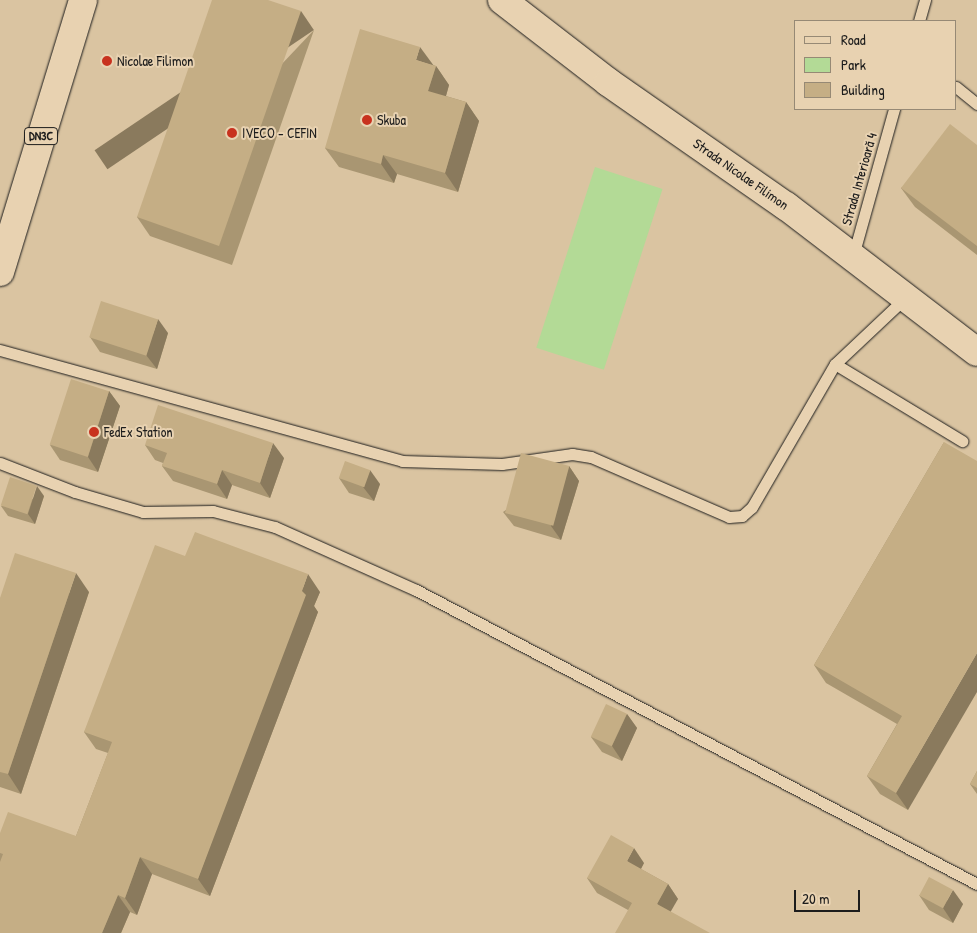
<!DOCTYPE html>
<html>
<head>
<meta charset="utf-8">
<style>
  body { margin:0 }
  #map { position:relative; width:977px; height:933px; overflow:hidden; background:#e8d2b1; font-family:"Patrick Hand",sans-serif }
  div>[style] { position:absolute }
  [style*='--x'] { left:calc(var(--x)*1px); top:calc(var(--y)*1px); width:calc(var(--w)*1px); rotate:calc(var(--a)*1deg) }
  .built>* { inset:0; background:#dac4a1 }
  .green>* { inset:0; background:#b3da96; transform-origin:0 0 }
  .roads { filter:drop-shadow(0 0 1px #1c1c1c) drop-shadow(0 0 1px #1c1c1c) }
  .service>* { height:11px; margin:-5.5px; padding:0 5.5px; transform-origin:5.5px; border-radius:5.5px; background:#e8d2b1 }
  .tertiary>* { height:28px; margin:-14px; padding:0 14px; transform-origin:14px; border-radius:14px; background:#e8d2b1 }
  .primary>* { height:28px; margin:-14px; padding:0 14px; transform-origin:14px; border-radius:14px; background:#e8d2b1 }
  .wall>* { inset:0; background:#a99672 }
  .shaded-wall>* { inset:0; background:#8a7a5d; transform-origin:0 0 }
  .building>* { inset:0; background:#c5ae85; transform-origin:0 0 }
  .dots>* { width:14px; height:14px; translate:-50% -50%; box-sizing:border-box; border:2px solid #e8d2b1; border-radius:50% }
  span { translate:-50% -50%; white-space:nowrap; text-align:center; line-height:1.15; -webkit-text-stroke:4px #e8d2b1; paint-order:stroke }
  .shield-label span { padding:1px 4px; background:#e8d2b1; border:1px solid; border-radius:4px; -webkit-text-stroke-width:0 }
  .shield-label { font-size:12px; color:#1c1c1c; font-weight:700 }
  .poi-label { font-size:14px; color:#1c1c1c }
  .left { translate:0 -50%; text-align:left }
  .street-label { font-size:14px; color:#1c1c1c }
  .legend { position:absolute; left:794px; top:20px; width:162px; height:90px; box-sizing:border-box; background:#e8d2b1; border:1px solid #968975; margin:0; padding:6px 9px; list-style:none; font-size:15px; color:#1c1c1c }
  .legend li { display:flex; align-items:center; gap:10px; height:25px }
  .legend b { width:25px; border:1px solid #968975 }
  .scale { position:absolute; left:794px; top:890px; width:66px; height:22px; box-sizing:border-box; border:2px solid #1c1c1c; border-top:0; padding-left:6px; font-size:15px; line-height:18px; white-space:nowrap; color:#1c1c1c; -webkit-text-stroke:4px #e8d2b1; paint-order:stroke }
</style>
</head>
<body>
<div id="map">
  <div class="built">
    <div style="clip-path:polygon(evenodd,0 0,977px 0,977px 933px,0 933px,0 0,796px 21px,956px 21px,956px 109px,796px 109px,796px 21px)"></div>
  </div>
  <div class="green">
    <div style="left:595px;top:167px;width:71px;height:190px;rotate:18deg"></div>
  </div>
  <div class="roads">
    <div class="service">
      <div style="--x:919;--y:21;--w:22;--a:-74"></div>
      <div style="--x:956;--y:87;--w:27;--a:39"></div>
      <div style="--x:853;--y:256;--w:153;--a:-74.4"></div>
      <div style="--x:0;--y:350;--w:417;--a:15.4"></div>
      <div style="--x:402;--y:461;--w:100;--a:1.7"></div>
      <div style="--x:502;--y:464;--w:71;--a:-8.1"></div>
      <div style="--x:572;--y:454;--w:19;--a:9"></div>
      <div style="--x:591;--y:457;--w:150;--a:23.5"></div>
      <div style="--x:729;--y:517;--w:13;--a:-4"></div>
      <div style="--x:742;--y:516;--w:13;--a:-42"></div>
      <div style="--x:752;--y:507;--w:165;--a:-59.9"></div>
      <div style="--x:835;--y:364;--w:98;--a:-43.3"></div>
      <div style="--x:835;--y:364;--w:149;--a:31.2"></div>
      <div style="--x:0;--y:463;--w:80;--a:21.1"></div>
      <div style="--x:75;--y:492;--w:71;--a:16.4"></div>
      <div style="--x:143;--y:512;--w:70;--a:-0.8"></div>
      <div style="--x:213;--y:511;--w:64;--a:14.5"></div>
      <div style="--x:275;--y:527;--w:154;--a:24.1"></div>
      <div style="--x:416;--y:590;--w:633;--a:27.66"></div>
    </div>
    <div class="tertiary">
      <div style="--x:502;--y:0;--w:134;--a:37.7"></div>
      <div style="--x:608;--y:82;--w:217;--a:34.9"></div>
      <div style="--x:786;--y:206;--w:240;--a:37.4"></div>
    </div>
    <div class="primary">
      <div style="--x:0;--y:272;--w:284;--a:-73"></div>
    </div>
  </div>
  <div class="wall">
    <div style="clip-path:polygon(314px 30px,232px 265px,150px 236px,137px 217px)"></div>
    <div style="clip-path:polygon(433px 65px,436px 66px,449px 85px,446px 96px,466px 102px,479px 121px,458px 192px,397px 174px,394px 183px,339px 167px,325px 148px)"></div>
    <div style="clip-path:polygon(977px 145px,977px 255px,915px 207px,901px 188px)"></div>
    <div style="clip-path:polygon(168px 333px,157px 369px,100px 352px,90px 337px)"></div>
    <div style="clip-path:polygon(109px 391px,120px 406px,98px 472px,60px 460px,50px 445px)"></div>
    <div style="clip-path:polygon(944px 442px,908px 810px,880px 794px,867px 776px,897px 724px,826px 683px,814px 665px)"></div>
    <div style="clip-path:polygon(145px 445px,284px 458px,270px 498px,232px 485px,227px 499px,173px 481px,162px 466px,163px 463px,155px 460px)"></div>
    <div style="clip-path:polygon(569px 466px,579px 481px,561px 540px,514px 526px,503px 512px)"></div>
    <div style="clip-path:polygon(339px 478px,380px 484px,374px 501px,349px 493px)"></div>
    <div style="clip-path:polygon(44px 496px,35px 524px,8px 516px,1px 506px)"></div>
    <div style="clip-path:polygon(185px 556px,320px 592px,314px 606px,318px 612px,210px 896px,152px 874px,137px 915px,130px 912px,121px 933px,0 933px,0 833px,76px 836px,108px 753px,96px 749px,84px 732px)"></div>
    <div style="clip-path:polygon(89px 592px,21px 794px,0 787px,0 598px)"></div>
    <div style="clip-path:polygon(627px 714px,637px 728px,622px 761px,602px 752px,591px 737px)"></div>
    <div style="clip-path:polygon(977px 771px,977px 794px,970px 784px)"></div>
    <div style="clip-path:polygon(644px 863px,641px 869px,668px 884px,678px 899px,628px 910px,597px 893px,587px 878px)"></div>
    <div style="clip-path:polygon(919px 895px,963px 904px,953px 923px,929px 910px)"></div>
  </div>
  <div class="shaded-wall">
    <div style="left:301px;top:11px;width:23px;height:249px;rotate:56deg"></div>
    <div style="clip-path:polygon(420px 47px,434px 66px,416px 60px)"></div>
    <div style="clip-path:polygon(436px 66px,449px 85px,442px 110px,428px 91px)"></div>
    <div style="clip-path:polygon(466px 102px,479px 121px,458px 192px,445px 173px)"></div>
    <div style="clip-path:polygon(383px 155px,397px 174px,394px 183px,381px 164px)"></div>
    <div style="clip-path:polygon(158px 319px,168px 333px,157px 369px,146px 355px)"></div>
    <div style="clip-path:polygon(109px 391px,120px 406px,98px 472px,88px 457px)"></div>
    <div style="clip-path:polygon(273px 443px,284px 458px,270px 498px,260px 483px)"></div>
    <div style="clip-path:polygon(569px 466px,579px 481px,561px 540px,551px 526px)"></div>
    <div style="clip-path:polygon(222px 470px,232px 485px,227px 499px,217px 484px)"></div>
    <div style="clip-path:polygon(370px 470px,380px 484px,374px 501px,363px 487px)"></div>
    <div style="clip-path:polygon(37px 486px,44px 496px,35px 524px,28px 514px)"></div>
    <div style="clip-path:polygon(76px 573px,89px 592px,21px 794px,8px 774px)"></div>
    <div style="clip-path:polygon(308px 574px,320px 592px,314px 606px,318px 612px,210px 896px,198px 879px)"></div>
    <div style="clip-path:polygon(977px 653px,977px 692px,908px 810px,896px 793px)"></div>
    <div style="clip-path:polygon(627px 714px,637px 728px,622px 761px,612px 746px)"></div>
    <div style="clip-path:polygon(634px 848px,644px 863px,637px 876px,627px 861px)"></div>
    <div style="clip-path:polygon(140px 857px,152px 874px,137px 915px,125px 898px)"></div>
    <div style="clip-path:polygon(668px 884px,678px 899px,667px 918px,657px 904px)"></div>
    <div style="clip-path:polygon(953px 890px,963px 904px,953px 923px,943px 908px)"></div>
    <div style="clip-path:polygon(118px 895px,130px 912px,121px 933px,102px 933px)"></div>
  </div>
  <div class="building">
    <div style="clip-path:polygon(212px 0,268px 0,301px 11px,219px 246px,137px 217px)"></div>
    <div style="clip-path:polygon(360px 29px,420px 47px,416px 60px,436px 66px,428px 91px,466px 102px,445px 173px,383px 155px,381px 164px,325px 148px)"></div>
    <div style="clip-path:polygon(950px 124px,977px 145px,977px 246px,901px 188px)"></div>
    <div style="left:101px;top:301px;width:60px;height:38px;rotate:18deg"></div>
    <div style="left:71px;top:379px;width:40px;height:69px;rotate:18deg"></div>
    <div style="clip-path:polygon(158px 405px,273px 443px,260px 483px,222px 470px,217px 484px,162px 466px,167px 453px,145px 445px)"></div>
    <div style="clip-path:polygon(944px 442px,977px 461px,977px 653px,896px 793px,867px 776px,902px 716px,814px 665px)"></div>
    <div style="left:521px;top:453px;width:50px;height:62px;rotate:15deg"></div>
    <div style="left:345px;top:461px;width:27px;height:18px;rotate:20deg"></div>
    <div style="left:10px;top:477px;width:28px;height:30px;rotate:18deg"></div>
    <div style="clip-path:polygon(195px 532px,308px 574px,302px 591px,306px 595px,198px 879px,140px 857px,125px 898px,118px 895px,102px 933px,0 933px,0 862px,3px 854px,0 853px,0 833px,8px 812px,76px 836px,112px 742px,84px 732px,155px 545px,185px 556px)"></div>
    <div style="clip-path:polygon(15px 553px,76px 573px,8px 774px,0 772px,0 598px)"></div>
    <div style="left:606px;top:704px;width:23px;height:36px;rotate:25deg"></div>
    <div style="clip-path:polygon(977px 771px,977px 788px,970px 784px)"></div>
    <div style="clip-path:polygon(611px 835px,634px 848px,627px 861px,668px 884px,657px 904px,710px 933px,615px 933px,632px 903px,587px 878px)"></div>
    <div style="left:929px;top:877px;width:27px;height:21px;rotate:28deg"></div>
  </div>
  <div class="dots">
    <div style="left:107px;top:61px;background:#c8321e"></div>
    <div style="left:367px;top:120px;background:#c8321e"></div>
    <div style="left:232px;top:133px;background:#c8321e"></div>
    <div style="left:94px;top:432px;background:#c8321e"></div>
  </div>
  <div class="shield-label">
    <span style="left:41px;top:136px">DN3C</span>
  </div>
  <div class="poi-label">
    <span class="left" style="left:117px;top:61px">Nicolae Filimon</span>
    <span class="left" style="left:377px;top:120px">Skuba</span>
    <span class="left" style="left:242px;top:133px">IVECO - CEFIN</span>
    <span class="left" style="left:104px;top:432px">FedEx Station</span>
  </div>
  <div class="street-label">
    <span style="left:741px;top:174px;rotate:35deg">Strada Nicolae Filimon</span>
    <span style="left:859px;top:179px;rotate:-74deg">Strada Interioară 4</span>
  </div>
  <ul class="legend">
  <li><b style="height:6px;background:#e8d2b1"></b>Road</li>
  <li><b style="height:14px;background:#b3da96"></b>Park</li>
  <li><b style="height:14px;background:#c5ae85"></b>Building</li>
  </ul>
  <div class="scale">20 m</div>
</div>
</body>
</html>
